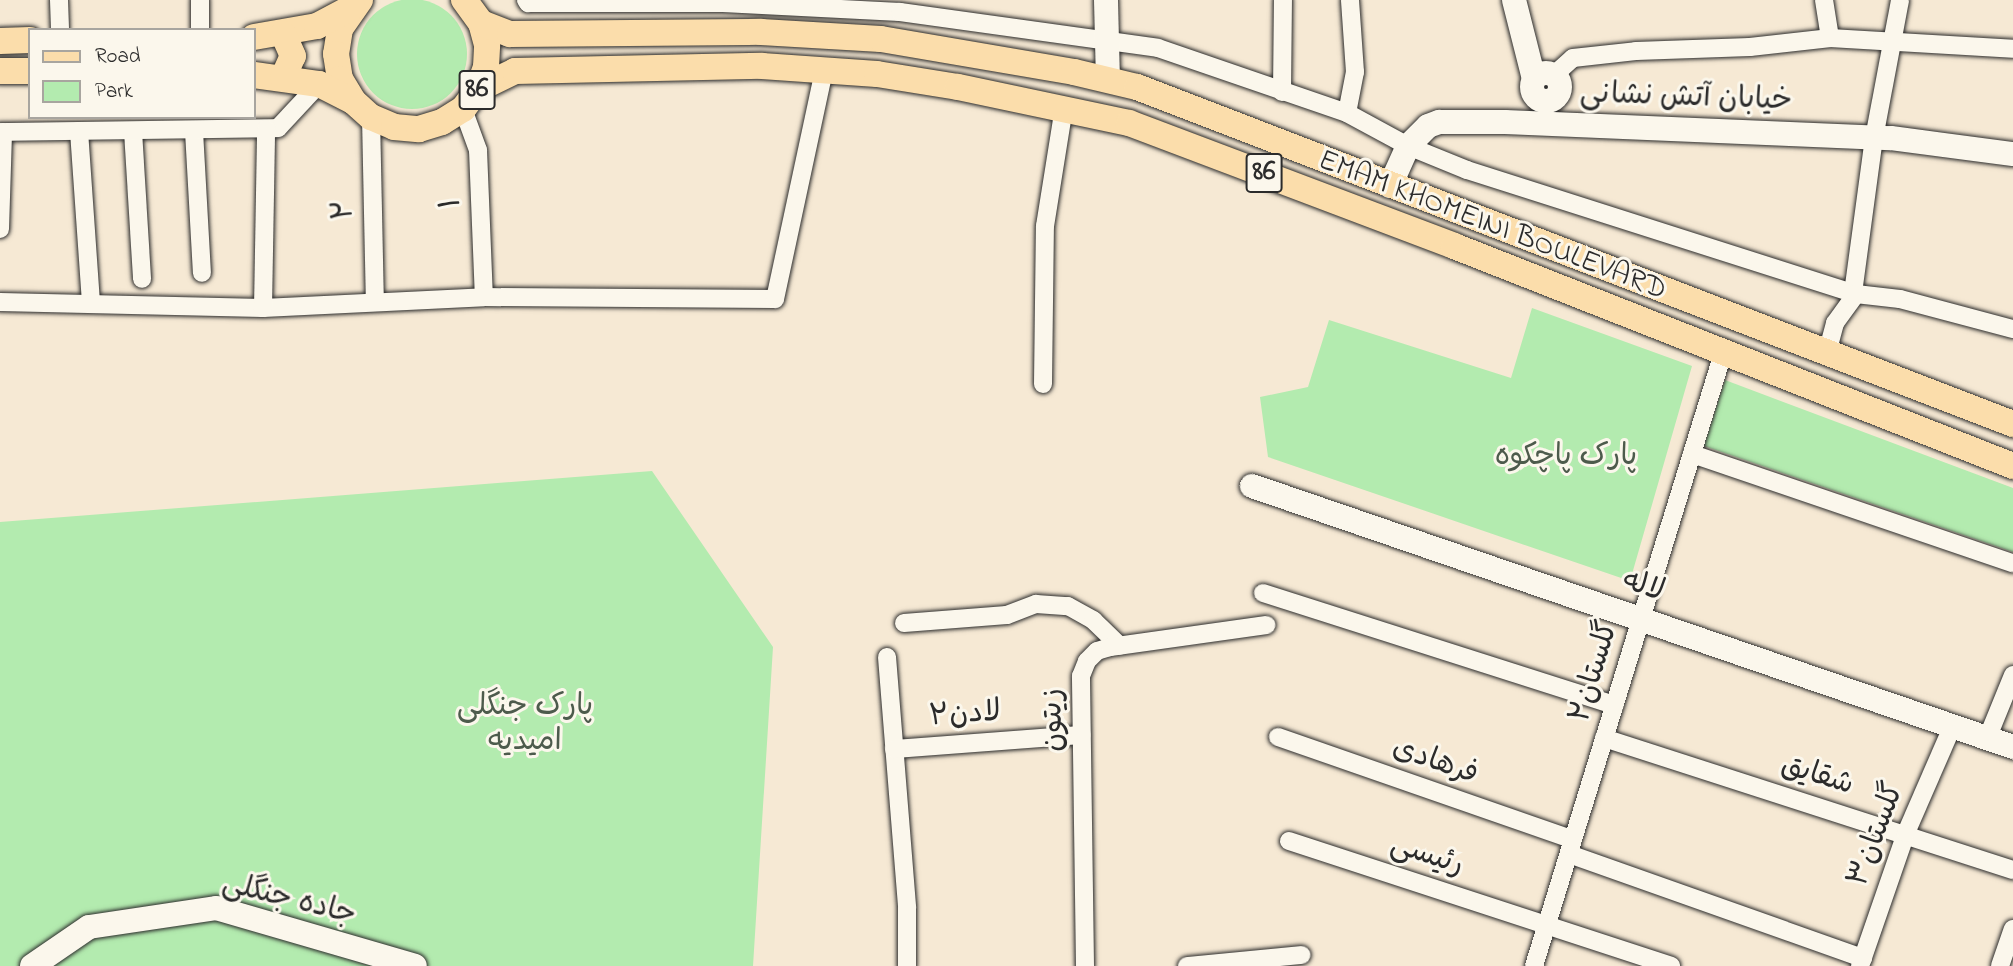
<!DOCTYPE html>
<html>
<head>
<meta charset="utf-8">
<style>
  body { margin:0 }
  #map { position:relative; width:2013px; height:966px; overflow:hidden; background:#f6e9d4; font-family:"Indie Flower","Playpen Sans Arabic",sans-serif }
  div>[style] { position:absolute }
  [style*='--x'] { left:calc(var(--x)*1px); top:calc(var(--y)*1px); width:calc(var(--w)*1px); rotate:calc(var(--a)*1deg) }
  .green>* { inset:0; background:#b3ebaf }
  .round { border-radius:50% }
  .roads { filter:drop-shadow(0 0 2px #2b2b2b) drop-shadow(0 0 2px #2b2b2b) }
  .street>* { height:18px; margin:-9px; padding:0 9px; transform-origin:9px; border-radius:9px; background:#fbf7ec }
  .secondary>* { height:24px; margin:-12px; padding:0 12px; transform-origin:12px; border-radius:12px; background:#fbf7ec }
  .secondary>.ring { margin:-12px; padding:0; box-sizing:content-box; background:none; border:24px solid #fbf7ec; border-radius:50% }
  .primary>* { height:26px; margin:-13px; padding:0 13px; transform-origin:13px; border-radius:13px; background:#fbddab }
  span { translate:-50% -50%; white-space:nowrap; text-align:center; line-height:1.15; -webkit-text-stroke:6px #fbf7ec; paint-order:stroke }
  .shield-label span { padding:2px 5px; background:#fbf7ec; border:2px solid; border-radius:5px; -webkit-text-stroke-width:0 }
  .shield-label { font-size:28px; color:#2b2b2b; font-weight:700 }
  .street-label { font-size:30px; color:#2b2b2b }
  .park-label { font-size:30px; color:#4d5b4c }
  .legend { position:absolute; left:28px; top:28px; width:228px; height:91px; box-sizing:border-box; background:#fbf7ec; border:2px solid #a8a59f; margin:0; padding:9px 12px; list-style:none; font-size:21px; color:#2b2b2b }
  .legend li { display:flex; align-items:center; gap:14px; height:35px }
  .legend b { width:35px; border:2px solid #a8a59f }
</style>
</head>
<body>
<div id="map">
  <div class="green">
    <div class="round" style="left:357px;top:-1px;width:110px;height:110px"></div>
    <div style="clip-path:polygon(1532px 308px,1692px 366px,1630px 581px,1268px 457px,1260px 397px,1308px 387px,1329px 320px,1511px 378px)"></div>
    <div style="clip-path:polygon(1725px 380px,2013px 488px,2013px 552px,1704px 446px)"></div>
    <div style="clip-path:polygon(652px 471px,773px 647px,753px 966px,0 966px,0 522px)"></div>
  </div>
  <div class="roads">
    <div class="street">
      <div style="--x:59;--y:0;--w:30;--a:88"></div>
      <div style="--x:200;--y:0;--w:30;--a:90"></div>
      <div style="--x:526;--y:0;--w:4;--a:56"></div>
      <div style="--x:528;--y:3;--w:195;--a:0"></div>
      <div style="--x:723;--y:3;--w:177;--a:2.9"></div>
      <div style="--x:900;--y:12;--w:260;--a:7.9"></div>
      <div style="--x:1158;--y:48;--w:200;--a:19"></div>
      <div style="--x:1347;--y:113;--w:69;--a:28.4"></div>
      <div style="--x:1408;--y:146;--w:64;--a:22.1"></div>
      <div style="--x:1467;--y:170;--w:408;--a:17.7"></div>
      <div style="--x:1824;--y:0;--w:38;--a:81"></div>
      <div style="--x:1554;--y:75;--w:25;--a:-42"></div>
      <div style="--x:1573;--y:58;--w:63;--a:-6.3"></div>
      <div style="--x:1636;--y:51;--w:114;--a:-2"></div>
      <div style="--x:1750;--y:47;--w:81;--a:-6.4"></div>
      <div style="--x:1830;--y:38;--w:183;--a:3.4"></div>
      <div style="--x:1282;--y:92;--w:92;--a:-89.4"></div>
      <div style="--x:463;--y:109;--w:44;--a:69.9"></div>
      <div style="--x:478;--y:150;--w:147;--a:87.7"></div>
      <div style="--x:1347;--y:113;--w:42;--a:-79"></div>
      <div style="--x:1355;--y:72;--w:72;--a:-94"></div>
      <div style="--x:371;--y:117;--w:185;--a:88.8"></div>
      <div style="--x:79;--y:131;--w:173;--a:86"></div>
      <div style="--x:133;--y:131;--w:148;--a:86.5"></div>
      <div style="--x:194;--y:131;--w:142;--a:86.8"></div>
      <div style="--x:0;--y:132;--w:278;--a:-0.8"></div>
      <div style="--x:278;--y:128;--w:60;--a:-47"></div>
      <div style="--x:0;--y:229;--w:97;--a:-88.2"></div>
      <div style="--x:1853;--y:293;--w:156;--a:-82.3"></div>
      <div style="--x:1874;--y:138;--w:140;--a:-79.3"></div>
      <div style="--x:0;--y:302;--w:263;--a:1.3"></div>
      <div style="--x:263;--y:308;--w:221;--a:-2.8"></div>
      <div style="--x:484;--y:297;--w:291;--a:0.4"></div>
      <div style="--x:775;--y:299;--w:234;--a:-77.9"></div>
      <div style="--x:263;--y:308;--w:179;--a:-89"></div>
      <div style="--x:1827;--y:353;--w:31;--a:-75"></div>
      <div style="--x:1835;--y:323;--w:36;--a:-54"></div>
      <div style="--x:1856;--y:294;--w:44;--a:6.5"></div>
      <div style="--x:1900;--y:299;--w:117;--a:14.9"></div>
      <div style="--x:1043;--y:384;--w:158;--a:-89.3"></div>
      <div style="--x:1045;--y:226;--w:121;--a:-80.9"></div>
      <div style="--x:1692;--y:454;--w:339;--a:18.8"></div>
      <div style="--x:1263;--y:593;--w:369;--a:17.7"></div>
      <div style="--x:904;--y:623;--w:103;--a:-4.4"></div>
      <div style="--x:1007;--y:615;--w:31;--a:-21"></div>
      <div style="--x:1036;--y:604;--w:32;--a:4"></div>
      <div style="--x:1068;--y:606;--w:29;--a:29"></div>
      <div style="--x:1093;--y:620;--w:37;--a:44"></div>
      <div style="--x:887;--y:657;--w:252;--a:85.4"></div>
      <div style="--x:907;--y:908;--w:58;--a:90"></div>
      <div style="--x:1278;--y:737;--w:312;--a:19.2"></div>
      <div style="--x:1604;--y:738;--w:430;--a:17.9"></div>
      <div style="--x:1987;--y:739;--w:69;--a:-67.9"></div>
      <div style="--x:894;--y:749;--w:188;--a:-4.3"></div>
      <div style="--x:1289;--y:841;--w:402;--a:18.1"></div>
      <div style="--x:1569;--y:854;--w:312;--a:19.5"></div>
      <div style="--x:1085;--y:966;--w:290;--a:-90.8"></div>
      <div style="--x:1081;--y:676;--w:16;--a:-68"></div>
      <div style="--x:1087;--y:661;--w:14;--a:-45"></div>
      <div style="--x:1097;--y:651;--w:14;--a:-17"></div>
      <div style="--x:1110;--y:647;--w:158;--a:-8"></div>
      <div style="--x:1187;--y:966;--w:115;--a:-5.5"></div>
      <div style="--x:1534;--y:966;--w:641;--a:-72.86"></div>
      <div style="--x:1860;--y:966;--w:141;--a:-70.9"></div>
      <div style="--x:1906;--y:833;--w:116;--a:-66.5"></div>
      <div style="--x:2000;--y:966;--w:39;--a:-71"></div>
    </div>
    <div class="secondary">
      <div style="--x:1106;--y:0;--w:80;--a:88.6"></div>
      <div style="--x:1514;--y:0;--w:81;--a:75.8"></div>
      <div class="ring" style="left:1532px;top:73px;width:4px;height:4px"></div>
      <div style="--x:1390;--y:186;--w:44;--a:-65.8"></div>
      <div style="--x:1408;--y:146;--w:28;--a:-45"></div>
      <div style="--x:1428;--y:126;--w:12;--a:-20"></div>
      <div style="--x:1439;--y:122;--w:66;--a:0"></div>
      <div style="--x:1505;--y:122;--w:386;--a:2.4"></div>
      <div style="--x:1891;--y:138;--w:123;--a:7.5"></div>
      <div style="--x:1252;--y:486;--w:805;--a:18.93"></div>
      <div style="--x:32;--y:966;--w:69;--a:-34.4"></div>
      <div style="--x:89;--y:927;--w:128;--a:-8.5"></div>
      <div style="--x:216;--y:908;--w:207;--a:16.2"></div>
    </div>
    <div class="primary">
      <div style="--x:360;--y:0;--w:35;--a:125"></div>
      <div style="--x:340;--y:29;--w:25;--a:99"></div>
      <div style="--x:336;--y:54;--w:25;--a:81"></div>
      <div style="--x:340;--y:79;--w:26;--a:59"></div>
      <div style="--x:353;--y:101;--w:24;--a:42"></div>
      <div style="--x:371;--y:117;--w:25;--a:23"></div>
      <div style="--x:394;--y:127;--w:25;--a:5"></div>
      <div style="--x:419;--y:129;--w:24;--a:-17"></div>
      <div style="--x:442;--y:122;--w:25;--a:-32"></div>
      <div style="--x:463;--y:109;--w:25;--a:-53"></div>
      <div style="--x:478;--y:89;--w:23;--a:-70"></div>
      <div style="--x:486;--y:67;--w:22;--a:-87"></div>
      <div style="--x:487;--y:45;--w:23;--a:-105"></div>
      <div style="--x:481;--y:23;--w:29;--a:-126"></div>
      <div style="--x:481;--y:23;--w:31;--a:21"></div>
      <div style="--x:510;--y:34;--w:251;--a:-0.5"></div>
      <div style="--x:761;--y:32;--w:120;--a:3.3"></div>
      <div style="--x:881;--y:39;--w:196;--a:9.7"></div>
      <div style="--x:1074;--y:72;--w:65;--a:13.4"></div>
      <div style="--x:1137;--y:87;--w:939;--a:21.04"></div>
      <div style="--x:254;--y:37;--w:64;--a:-9.9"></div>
      <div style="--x:317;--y:26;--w:40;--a:-28"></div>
      <div style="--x:0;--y:41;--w:30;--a:-2"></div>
      <div style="--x:0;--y:71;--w:30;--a:0"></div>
      <div style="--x:254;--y:75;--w:66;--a:7.9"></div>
      <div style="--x:319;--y:84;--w:38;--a:27"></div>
      <div style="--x:283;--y:78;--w:24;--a:-66"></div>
      <div style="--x:293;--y:56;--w:24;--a:-114"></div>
      <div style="--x:478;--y:89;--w:41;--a:-25.9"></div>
      <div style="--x:515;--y:71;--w:247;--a:-1.2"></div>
      <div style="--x:762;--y:66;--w:115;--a:4"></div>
      <div style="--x:877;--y:74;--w:82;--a:9.1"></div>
      <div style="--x:958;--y:87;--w:175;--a:11.9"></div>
      <div style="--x:1129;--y:123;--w:347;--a:20.7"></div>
      <div style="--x:1454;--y:246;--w:601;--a:21.48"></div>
    </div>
  </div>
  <div class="shield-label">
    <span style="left:477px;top:90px">86</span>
    <span style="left:1264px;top:173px">86</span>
  </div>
  <div class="street-label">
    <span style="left:1686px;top:98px;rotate:2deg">خیابان آتش نشانی</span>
    <span style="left:452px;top:203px;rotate:-92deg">۱</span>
    <span style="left:345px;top:210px;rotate:-91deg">۲</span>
    <span style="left:1492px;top:226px;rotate:21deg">EMAM KHOMEINI BOULEVARD</span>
    <span style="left:1643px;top:587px;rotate:19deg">لاله</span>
    <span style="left:1595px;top:672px;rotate:-73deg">گلستان۲</span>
    <span style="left:965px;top:715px;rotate:-4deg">لادن۲</span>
    <span style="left:1054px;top:720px;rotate:-91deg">زیتون</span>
    <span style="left:1435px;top:762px;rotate:19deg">فرهادی</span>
    <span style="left:1817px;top:776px;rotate:17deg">شقایق</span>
    <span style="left:1877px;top:835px;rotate:-69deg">گلستان۳</span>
    <span style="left:1427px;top:856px;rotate:18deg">رئیسی</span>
    <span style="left:289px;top:900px;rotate:14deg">جاده جنگلی</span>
  </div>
  <div class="park-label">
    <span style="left:1566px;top:457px">پارک پاچکوه</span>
    <span style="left:525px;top:724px">پارک جنگلی<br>امیدیه</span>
  </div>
  <ul class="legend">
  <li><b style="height:9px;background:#fbddab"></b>Road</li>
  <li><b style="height:19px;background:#b3ebaf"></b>Park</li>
  </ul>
</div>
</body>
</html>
